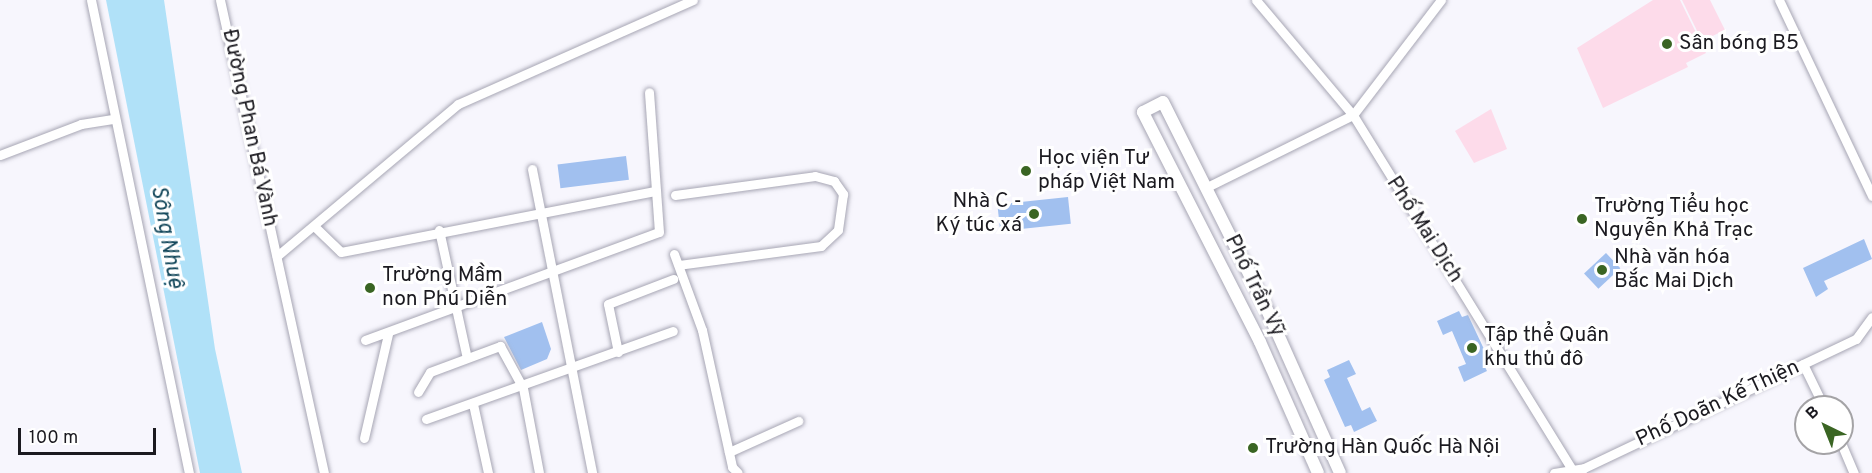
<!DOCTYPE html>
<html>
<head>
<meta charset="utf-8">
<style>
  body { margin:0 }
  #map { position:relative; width:1872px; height:473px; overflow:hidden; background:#f7f6fd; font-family:Overpass,sans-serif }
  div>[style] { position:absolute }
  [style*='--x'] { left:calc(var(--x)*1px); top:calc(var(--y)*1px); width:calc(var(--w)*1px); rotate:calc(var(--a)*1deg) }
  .green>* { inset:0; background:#fddbea }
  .water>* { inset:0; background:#b0e1f8 }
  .building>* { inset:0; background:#a1c0ef; transform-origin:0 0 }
  .roads { filter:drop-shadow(0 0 2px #a7a6b4) drop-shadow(0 0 2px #a7a6b4) }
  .minor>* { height:9px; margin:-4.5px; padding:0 4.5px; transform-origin:4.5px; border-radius:4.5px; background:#fff }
  .major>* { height:12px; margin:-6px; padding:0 6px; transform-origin:6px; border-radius:6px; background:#fff }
  .dots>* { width:16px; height:16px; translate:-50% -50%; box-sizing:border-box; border:3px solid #fff; border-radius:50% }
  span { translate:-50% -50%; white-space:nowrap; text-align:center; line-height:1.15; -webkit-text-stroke:6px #fff; paint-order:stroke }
  .poi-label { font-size:21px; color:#1b1a20 }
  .left { translate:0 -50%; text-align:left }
  .right { translate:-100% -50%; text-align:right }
  .street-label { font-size:21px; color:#1b1a20 }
  .water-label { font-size:22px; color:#104559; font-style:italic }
  .north { position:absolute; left:1794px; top:395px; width:60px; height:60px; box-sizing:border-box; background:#fff; border:2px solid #a4a3a6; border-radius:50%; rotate:317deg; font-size:16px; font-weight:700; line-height:24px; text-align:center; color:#1b1a20 }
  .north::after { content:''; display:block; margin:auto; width:21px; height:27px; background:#3a6523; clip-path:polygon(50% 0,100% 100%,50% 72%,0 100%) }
  .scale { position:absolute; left:18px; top:428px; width:138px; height:27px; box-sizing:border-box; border:3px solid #1b1a20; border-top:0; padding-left:8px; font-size:18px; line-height:21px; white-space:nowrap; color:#1b1a20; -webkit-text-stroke:4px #fff; paint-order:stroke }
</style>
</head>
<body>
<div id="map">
  <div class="green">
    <div style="clip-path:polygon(1653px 0,1680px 0,1706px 53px,1686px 63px,1688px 67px,1603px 108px,1577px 48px)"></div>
    <div style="clip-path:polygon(1682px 0,1710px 0,1725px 30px,1702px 41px)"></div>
    <div style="clip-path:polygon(1491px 109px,1507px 149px,1474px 163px,1455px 131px)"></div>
  </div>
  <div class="water">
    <div style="clip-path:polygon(106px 0,164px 0,215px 349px,242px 473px,200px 473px)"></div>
  </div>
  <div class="building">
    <div style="left:626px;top:156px;width:24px;height:69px;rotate:83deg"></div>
    <div style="left:1068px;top:197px;width:27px;height:71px;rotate:84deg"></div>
    <div style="clip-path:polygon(1864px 239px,1872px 259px,1824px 281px,1828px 289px,1816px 297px,1803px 268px)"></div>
    <div style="left:1606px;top:253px;width:21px;height:30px;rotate:47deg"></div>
    <div style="clip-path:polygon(1459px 311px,1462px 317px,1468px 315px,1490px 362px,1484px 365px,1487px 371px,1464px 382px,1458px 367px,1466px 364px,1452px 331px,1443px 335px,1437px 321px)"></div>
    <div style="clip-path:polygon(542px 322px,551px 349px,547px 359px,521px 370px,504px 337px)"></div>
    <div style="clip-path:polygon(1349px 360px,1356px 374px,1347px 378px,1362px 411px,1370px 407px,1377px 421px,1354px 432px,1351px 425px,1345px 427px,1324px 380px,1330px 377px,1327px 370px)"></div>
  </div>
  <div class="roads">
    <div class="minor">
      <div style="--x:91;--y:0;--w:483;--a:78.3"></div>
      <div style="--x:220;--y:0;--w:484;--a:77.6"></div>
      <div style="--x:1256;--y:0;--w:150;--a:49.9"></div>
      <div style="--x:1353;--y:115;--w:421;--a:58.3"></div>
      <div style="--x:1779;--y:0;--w:217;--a:64.6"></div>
      <div style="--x:0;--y:155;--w:87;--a:-20.9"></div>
      <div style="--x:81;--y:124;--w:32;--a:-9"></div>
      <div style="--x:532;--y:169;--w:310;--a:78.8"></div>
      <div style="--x:1205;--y:188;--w:165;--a:-26.3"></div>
      <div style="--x:1353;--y:115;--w:145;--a:-52.6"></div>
      <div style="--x:675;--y:195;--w:141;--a:-7.7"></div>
      <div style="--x:815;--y:176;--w:20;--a:15"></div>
      <div style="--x:834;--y:181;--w:16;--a:55"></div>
      <div style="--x:843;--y:194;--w:36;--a:98"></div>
      <div style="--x:838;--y:230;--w:23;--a:137"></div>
      <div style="--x:821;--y:246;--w:143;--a:172.4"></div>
      <div style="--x:314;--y:226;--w:37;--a:44"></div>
      <div style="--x:341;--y:252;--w:321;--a:-11"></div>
      <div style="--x:439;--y:230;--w:127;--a:77.7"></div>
      <div style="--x:674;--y:254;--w:81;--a:69.8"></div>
      <div style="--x:702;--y:330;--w:140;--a:77.6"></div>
      <div style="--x:732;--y:467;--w:8;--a:45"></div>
      <div style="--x:277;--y:256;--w:236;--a:-40"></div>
      <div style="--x:458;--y:104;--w:257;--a:-23.9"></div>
      <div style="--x:365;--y:340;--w:313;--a:-20.2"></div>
      <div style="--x:659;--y:232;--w:140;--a:-94.1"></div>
      <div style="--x:618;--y:352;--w:49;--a:-101.8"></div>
      <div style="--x:608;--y:304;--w:70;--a:-21"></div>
      <div style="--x:1803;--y:364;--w:48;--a:64"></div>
      <div style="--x:418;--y:392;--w:23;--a:-59"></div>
      <div style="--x:430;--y:372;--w:75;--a:-20.4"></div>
      <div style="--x:500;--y:346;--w:48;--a:61.3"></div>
      <div style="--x:523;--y:388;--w:86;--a:79.3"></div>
      <div style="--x:473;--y:404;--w:71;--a:77.7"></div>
      <div style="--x:426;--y:419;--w:262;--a:-19.6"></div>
      <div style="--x:364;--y:438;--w:107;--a:-77"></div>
      <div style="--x:1841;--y:443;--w:33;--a:67"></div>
      <div style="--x:729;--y:452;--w:76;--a:-24.2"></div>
      <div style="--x:1554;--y:473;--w:30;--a:-9"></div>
      <div style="--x:1584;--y:468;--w:301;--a:-25.4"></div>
      <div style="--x:1856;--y:339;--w:27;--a:-54"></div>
    </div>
    <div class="major">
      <div style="--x:1318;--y:473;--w:143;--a:-113.9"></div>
      <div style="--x:1260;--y:342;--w:258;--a:-117"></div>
      <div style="--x:1143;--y:112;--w:22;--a:-27"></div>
      <div style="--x:1163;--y:102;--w:235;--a:63.4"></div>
      <div style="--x:1268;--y:312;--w:176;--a:65.9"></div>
    </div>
  </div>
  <div class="dots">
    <div style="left:1667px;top:44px;background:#3a6523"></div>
    <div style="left:1026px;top:171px;background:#3a6523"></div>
    <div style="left:1034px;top:214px;background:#3a6523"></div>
    <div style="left:1582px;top:219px;background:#3a6523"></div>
    <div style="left:1602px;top:270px;background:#3a6523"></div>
    <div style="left:370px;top:288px;background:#3a6523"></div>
    <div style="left:1472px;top:348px;background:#3a6523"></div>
    <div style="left:1253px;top:448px;background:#3a6523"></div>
  </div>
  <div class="poi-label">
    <span class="left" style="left:1679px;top:44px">Sân bóng B5</span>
    <span class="left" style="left:1038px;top:171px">Học viện Tư<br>pháp Việt Nam</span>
    <span class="right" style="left:1022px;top:214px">Nhà C -<br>Ký túc xá</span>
    <span class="left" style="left:1594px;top:219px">Trường Tiểu học<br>Nguyễn Khả Trạc</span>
    <span class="left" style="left:1614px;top:270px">Nhà văn hóa<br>Bắc Mai Dịch</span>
    <span class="left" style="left:382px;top:288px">Trường Mầm<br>non Phú Diễn</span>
    <span class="left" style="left:1484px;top:348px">Tập thể Quân<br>khu thủ đô</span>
    <span class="left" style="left:1265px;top:448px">Trường Hàn Quốc Hà Nội</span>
  </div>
  <div class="street-label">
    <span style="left:249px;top:128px;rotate:78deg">Đường Phan Bá Vành</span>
    <span style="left:1424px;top:230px;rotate:57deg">Phố Mai Dịch</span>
    <span style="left:1254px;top:286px;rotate:64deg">Phố Trần Vỹ</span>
    <span style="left:1718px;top:404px;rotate:-25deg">Phố Doãn Kế Thiện</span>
  </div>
  <div class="water-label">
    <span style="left:166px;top:237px;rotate:80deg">Sông Nhuệ</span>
  </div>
  <div class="north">B</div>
  <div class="scale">100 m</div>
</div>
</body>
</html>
